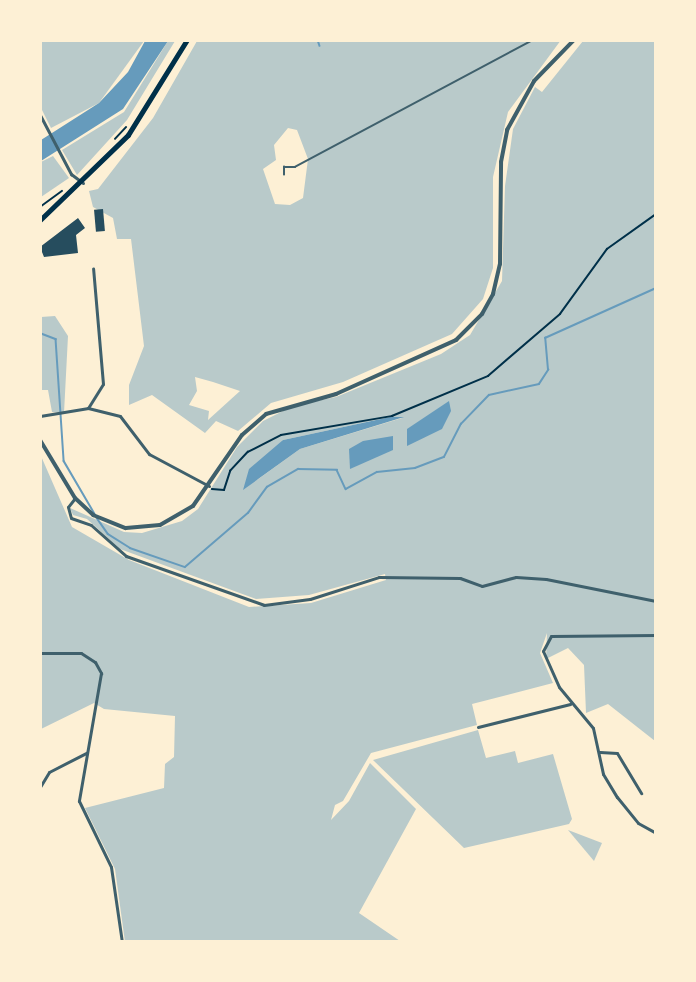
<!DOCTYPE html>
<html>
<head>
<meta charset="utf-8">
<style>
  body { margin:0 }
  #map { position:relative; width:696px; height:982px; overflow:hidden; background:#fdf0d5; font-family:"Source Sans 3",sans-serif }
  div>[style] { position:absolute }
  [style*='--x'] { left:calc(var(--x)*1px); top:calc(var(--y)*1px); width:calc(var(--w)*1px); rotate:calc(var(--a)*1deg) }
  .green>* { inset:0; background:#b9caca }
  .water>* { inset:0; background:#669bbc }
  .stream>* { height:1.5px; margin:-0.75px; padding:0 0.75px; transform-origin:0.75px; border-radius:0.75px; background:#669bbc }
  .building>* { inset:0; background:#264d5e; transform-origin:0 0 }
  .path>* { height:1.5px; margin:-0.75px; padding:0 0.75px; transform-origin:0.75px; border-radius:0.75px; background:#003049 }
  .service>* { height:1.5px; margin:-0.75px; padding:0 0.75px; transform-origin:0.75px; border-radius:0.75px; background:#3f606c }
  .minor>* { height:3px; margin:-1.5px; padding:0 1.5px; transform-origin:1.5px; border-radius:1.5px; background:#3f606c }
  .tertiary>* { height:4px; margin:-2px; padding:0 2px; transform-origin:2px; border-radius:2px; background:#3f606c }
  .primary>* { height:4.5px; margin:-2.25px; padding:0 2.25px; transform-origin:2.25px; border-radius:2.25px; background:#003049 }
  span { translate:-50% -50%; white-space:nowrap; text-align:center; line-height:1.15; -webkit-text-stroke:4.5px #fdf0d5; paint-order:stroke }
  .frame { position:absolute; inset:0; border:42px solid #fdf0d5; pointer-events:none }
</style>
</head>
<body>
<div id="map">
  <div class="green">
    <div style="clip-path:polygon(41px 40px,144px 40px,144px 41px,99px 103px,51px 128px,41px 108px)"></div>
    <div style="clip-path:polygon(evenodd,561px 40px,508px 112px,493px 177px,493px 268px,483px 299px,452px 334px,343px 382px,271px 403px,238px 431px,216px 421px,205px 433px,152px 395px,129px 405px,129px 385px,144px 346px,131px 239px,117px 239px,113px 218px,93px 207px,89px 191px,98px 189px,153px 118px,197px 41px,561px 40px,288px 128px,297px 130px,308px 159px,303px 198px,290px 205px,275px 204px,263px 169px,276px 160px,274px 145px,288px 128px,561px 40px,195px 377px,213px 382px,240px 391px,208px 420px,209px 411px,189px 405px,197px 391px,195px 377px)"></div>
    <div style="clip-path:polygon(168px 41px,175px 41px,127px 120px,77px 175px,62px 150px,124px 112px)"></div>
    <div style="clip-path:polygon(evenodd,583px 41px,655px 41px,655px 741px,608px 704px,586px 713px,584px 665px,568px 648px,546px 659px,547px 633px,540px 653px,553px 683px,472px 704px,477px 725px,371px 753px,343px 801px,335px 805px,331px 820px,349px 801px,370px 763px,416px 809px,359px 913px,400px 941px,125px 942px,115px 869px,85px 808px,164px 788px,165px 764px,174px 757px,175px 716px,104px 709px,94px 703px,41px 729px,41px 456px,72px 527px,129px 560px,249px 607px,311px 603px,386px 580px,385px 574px,309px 595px,256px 599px,120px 549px,87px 519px,73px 515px,70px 508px,124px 532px,142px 533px,182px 521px,198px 509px,237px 447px,263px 421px,293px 406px,336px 397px,441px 354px,470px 335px,502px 281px,505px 186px,513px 129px,535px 87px,542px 92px,583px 41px,390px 417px,402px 418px,300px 449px,257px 480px,283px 440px,390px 417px)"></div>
    <div style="clip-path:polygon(53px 156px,69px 178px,41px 197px,41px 162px)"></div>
    <div style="clip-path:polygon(55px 316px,68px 336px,64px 413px,52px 412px,48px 390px,41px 390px,41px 317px)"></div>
    <div style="clip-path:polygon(478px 730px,486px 758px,515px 751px,518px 763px,553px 754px,572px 819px,569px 824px,464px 848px,373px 760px)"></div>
    <div style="clip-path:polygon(568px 830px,602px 843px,594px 861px)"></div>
  </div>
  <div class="water">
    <div style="clip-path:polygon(145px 41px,168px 41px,123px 109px,41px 161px,41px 140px,99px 103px,128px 72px)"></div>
    <div style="clip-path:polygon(449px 401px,451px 411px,442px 429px,407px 446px,407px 429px)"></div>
    <div style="clip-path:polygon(390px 417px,404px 417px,300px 449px,243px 490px,249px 469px,283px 440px)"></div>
    <div style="clip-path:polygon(393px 436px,393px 450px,350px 469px,349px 449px,363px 441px)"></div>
  </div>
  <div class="stream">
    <div style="--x:318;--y:40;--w:6;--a:72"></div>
    <div style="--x:40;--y:333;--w:17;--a:21"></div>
    <div style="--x:56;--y:339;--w:122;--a:86.2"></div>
    <div style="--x:64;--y:461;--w:61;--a:59.7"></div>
    <div style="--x:97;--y:518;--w:19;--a:55"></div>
    <div style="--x:108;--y:534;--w:26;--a:32"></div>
    <div style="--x:130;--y:548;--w:58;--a:19.1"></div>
    <div style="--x:185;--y:567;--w:83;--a:-40.6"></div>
    <div style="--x:248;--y:513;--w:32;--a:-54"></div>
    <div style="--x:267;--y:487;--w:36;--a:-30"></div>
    <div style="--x:298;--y:469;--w:39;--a:1"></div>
    <div style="--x:337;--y:470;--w:21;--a:65"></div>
    <div style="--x:346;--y:489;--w:35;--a:-29"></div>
    <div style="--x:377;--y:472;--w:38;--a:-6"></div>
    <div style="--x:415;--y:468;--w:31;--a:-21"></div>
    <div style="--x:444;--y:457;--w:37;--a:-63"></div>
    <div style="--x:461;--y:424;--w:40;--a:-46"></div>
    <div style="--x:489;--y:395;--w:51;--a:-12.4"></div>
    <div style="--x:539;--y:384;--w:17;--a:-57"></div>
    <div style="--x:548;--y:370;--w:32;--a:-95"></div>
    <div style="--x:545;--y:338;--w:122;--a:-24.2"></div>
  </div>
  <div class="building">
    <div style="left:103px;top:209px;width:22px;height:9px;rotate:85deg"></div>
    <div style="clip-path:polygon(78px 218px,85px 228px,76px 235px,78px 253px,44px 257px,40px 247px)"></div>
  </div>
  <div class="path">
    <div style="--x:115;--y:139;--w:16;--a:-47"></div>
    <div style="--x:40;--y:207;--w:27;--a:-36"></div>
    <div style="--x:212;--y:489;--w:12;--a:5"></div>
    <div style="--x:224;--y:490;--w:20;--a:-72"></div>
    <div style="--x:230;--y:471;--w:26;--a:-47"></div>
    <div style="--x:248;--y:452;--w:37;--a:-27"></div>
    <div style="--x:281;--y:435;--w:113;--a:-9.7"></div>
    <div style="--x:392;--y:416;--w:104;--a:-22.6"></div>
    <div style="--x:488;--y:376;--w:95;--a:-40.7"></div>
    <div style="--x:560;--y:314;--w:80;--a:-54.1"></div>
    <div style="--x:607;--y:249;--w:60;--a:-35.5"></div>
  </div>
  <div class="service">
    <div style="--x:284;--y:175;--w:8;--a:-90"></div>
    <div style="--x:284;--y:167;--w:11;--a:0"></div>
    <div style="--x:295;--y:167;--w:270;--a:-28.1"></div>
  </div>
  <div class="minor">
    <div style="--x:40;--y:115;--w:67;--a:62.3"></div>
    <div style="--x:71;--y:174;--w:15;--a:37"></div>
    <div style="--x:88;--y:408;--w:33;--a:14"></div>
    <div style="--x:120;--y:416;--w:48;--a:52.7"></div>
    <div style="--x:149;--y:454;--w:68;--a:28.1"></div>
    <div style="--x:40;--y:416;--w:49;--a:-9.5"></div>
    <div style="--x:88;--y:408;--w:28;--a:-58"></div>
    <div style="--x:103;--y:384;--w:116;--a:-94.9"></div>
    <div style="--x:75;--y:498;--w:11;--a:128"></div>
    <div style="--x:68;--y:507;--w:11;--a:75"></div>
    <div style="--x:71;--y:518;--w:21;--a:19"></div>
    <div style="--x:91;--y:525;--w:47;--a:41.5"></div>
    <div style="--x:126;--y:556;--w:146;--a:19.5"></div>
    <div style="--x:264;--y:605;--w:46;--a:-7.4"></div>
    <div style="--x:310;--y:599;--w:72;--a:-17.7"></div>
    <div style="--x:379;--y:577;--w:81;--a:0.7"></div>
    <div style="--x:460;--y:578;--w:23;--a:20"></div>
    <div style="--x:482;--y:586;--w:35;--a:-15"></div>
    <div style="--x:516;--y:577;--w:30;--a:4"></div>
    <div style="--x:546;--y:579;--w:112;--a:11.3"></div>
    <div style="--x:656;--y:635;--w:105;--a:179.5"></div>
    <div style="--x:551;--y:636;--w:17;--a:118"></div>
    <div style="--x:543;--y:651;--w:39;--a:66"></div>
    <div style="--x:559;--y:687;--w:53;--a:50.3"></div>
    <div style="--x:593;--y:728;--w:47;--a:77.7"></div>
    <div style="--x:603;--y:774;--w:27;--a:59"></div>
    <div style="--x:617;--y:797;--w:33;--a:51"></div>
    <div style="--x:638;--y:823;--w:21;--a:29"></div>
    <div style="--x:40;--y:653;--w:41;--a:0"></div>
    <div style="--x:81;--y:653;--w:17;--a:33"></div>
    <div style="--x:95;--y:662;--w:13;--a:61"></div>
    <div style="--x:101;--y:673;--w:130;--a:99.8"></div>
    <div style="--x:79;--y:801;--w:73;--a:64.1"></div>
    <div style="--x:111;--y:867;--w:76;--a:81.7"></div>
    <div style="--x:478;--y:727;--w:95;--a:-14"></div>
    <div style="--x:600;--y:752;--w:17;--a:3"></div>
    <div style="--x:617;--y:753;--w:47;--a:59"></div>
    <div style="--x:40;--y:787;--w:17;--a:-59"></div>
    <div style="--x:49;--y:772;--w:42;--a:-27.2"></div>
  </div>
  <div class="tertiary">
    <div style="--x:40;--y:440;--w:68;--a:58.9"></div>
    <div style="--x:75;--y:498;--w:25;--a:43"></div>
    <div style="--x:93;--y:515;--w:35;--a:22"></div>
    <div style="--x:126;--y:528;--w:34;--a:-5"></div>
    <div style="--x:160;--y:525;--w:38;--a:-30"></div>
    <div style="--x:193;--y:506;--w:86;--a:-55.4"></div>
    <div style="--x:242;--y:435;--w:32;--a:-41"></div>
    <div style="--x:266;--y:414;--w:73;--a:-15.9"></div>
    <div style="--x:336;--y:394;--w:132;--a:-24.2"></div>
    <div style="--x:456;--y:340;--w:37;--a:-45"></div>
    <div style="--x:482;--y:314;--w:23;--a:-61"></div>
    <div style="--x:493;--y:294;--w:31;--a:-77"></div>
    <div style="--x:500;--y:264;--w:102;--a:-89.4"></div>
    <div style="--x:501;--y:162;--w:33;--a:-79"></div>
    <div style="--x:507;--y:130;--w:56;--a:-61.1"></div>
    <div style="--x:534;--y:81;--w:57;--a:-45.7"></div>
  </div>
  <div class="primary">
    <div style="--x:40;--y:220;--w:122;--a:-44"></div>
    <div style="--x:128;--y:135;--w:112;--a:-58.2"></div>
  </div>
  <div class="frame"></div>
</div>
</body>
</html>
